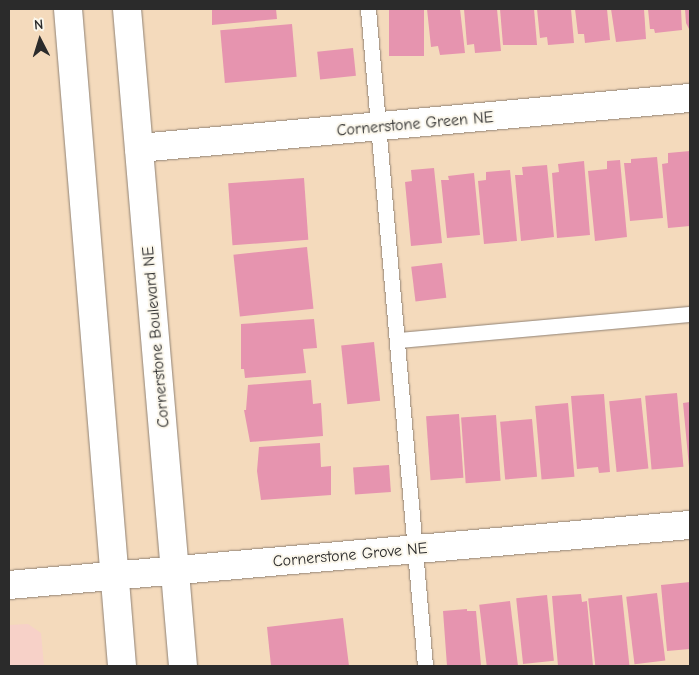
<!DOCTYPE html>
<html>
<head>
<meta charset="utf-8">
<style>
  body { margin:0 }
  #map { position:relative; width:699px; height:675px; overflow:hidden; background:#f4dabc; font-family:"Comic Neue",sans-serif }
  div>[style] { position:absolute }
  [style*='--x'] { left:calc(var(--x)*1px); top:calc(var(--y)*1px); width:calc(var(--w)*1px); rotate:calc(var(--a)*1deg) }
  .built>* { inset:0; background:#f7d1c8 }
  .building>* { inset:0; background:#e694af; transform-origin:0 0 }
  .roads { filter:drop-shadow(0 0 1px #908274) drop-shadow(0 0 1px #908274) }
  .service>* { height:15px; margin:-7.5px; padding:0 7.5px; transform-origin:7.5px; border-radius:7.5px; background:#fff }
  .minor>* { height:28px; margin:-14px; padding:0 14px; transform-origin:14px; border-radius:14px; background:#fff }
  .tertiary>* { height:28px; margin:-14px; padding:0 14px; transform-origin:14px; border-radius:14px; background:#fff }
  span { translate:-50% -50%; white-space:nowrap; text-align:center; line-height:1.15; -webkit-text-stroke:4px #fbf7ec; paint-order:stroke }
  .street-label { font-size:16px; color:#2b2b2b }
  .frame { position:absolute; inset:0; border:10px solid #2b2b2b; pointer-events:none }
  .north { position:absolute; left:15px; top:15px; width:50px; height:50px; -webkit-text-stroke:4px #fbf7ec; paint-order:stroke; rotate:355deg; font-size:14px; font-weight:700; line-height:20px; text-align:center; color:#2b2b2b }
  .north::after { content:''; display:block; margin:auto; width:18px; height:22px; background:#2b2b2b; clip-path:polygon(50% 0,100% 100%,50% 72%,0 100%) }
</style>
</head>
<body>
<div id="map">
  <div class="built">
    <div style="clip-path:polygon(28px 624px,41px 633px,44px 666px,9px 666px,9px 625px)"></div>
  </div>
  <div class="building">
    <div style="clip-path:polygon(212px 9px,276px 9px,277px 19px,212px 25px)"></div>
    <div style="left:389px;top:9px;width:35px;height:47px"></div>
    <div style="clip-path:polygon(427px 9px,460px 9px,465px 53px,440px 55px,438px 46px,431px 47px)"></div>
    <div style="clip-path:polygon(464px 9px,497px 9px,501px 51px,475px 53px,474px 44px,467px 45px)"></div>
    <div style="clip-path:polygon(500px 9px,534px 9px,537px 45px,503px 45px)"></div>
    <div style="clip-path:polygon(537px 9px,571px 9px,574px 43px,548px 45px,547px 37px,540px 38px)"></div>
    <div style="clip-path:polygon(575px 9px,607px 9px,610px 40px,585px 43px,584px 34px,578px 34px)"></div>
    <div style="clip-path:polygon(611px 9px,644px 9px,646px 39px,616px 42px)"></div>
    <div style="clip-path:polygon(648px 9px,681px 9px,682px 30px,655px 33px,654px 29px,650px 29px)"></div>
    <div style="clip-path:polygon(685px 9px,690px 9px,690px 31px,686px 23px)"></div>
    <div style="left:292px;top:24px;width:53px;height:72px;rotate:85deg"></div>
    <div style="left:353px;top:48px;width:28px;height:36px;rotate:84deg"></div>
    <div style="clip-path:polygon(690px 151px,690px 226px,668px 228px,662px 164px,668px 163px,668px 153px)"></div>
    <div style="clip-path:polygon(657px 157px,663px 218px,630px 221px,624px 163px,631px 163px,631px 159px)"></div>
    <div style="clip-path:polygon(620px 160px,627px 237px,595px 241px,588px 171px,607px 169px,607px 161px)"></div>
    <div style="clip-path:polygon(584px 161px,590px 235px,557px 238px,552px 173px,559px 172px,558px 164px)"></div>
    <div style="clip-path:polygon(547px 165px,554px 237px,521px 241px,515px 175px,523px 175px,522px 167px)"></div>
    <div style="clip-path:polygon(434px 168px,442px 243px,411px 246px,405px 182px,412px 181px,411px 170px)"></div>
    <div style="clip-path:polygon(510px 170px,517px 241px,484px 244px,478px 181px,486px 180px,486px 172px)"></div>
    <div style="clip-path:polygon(474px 173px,480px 235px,447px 238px,441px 180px,449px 180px,448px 176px)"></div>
    <div style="left:304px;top:178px;width:62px;height:76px;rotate:86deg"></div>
    <div style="left:307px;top:247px;width:62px;height:74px;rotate:84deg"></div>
    <div style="left:442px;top:263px;width:35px;height:31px;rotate:83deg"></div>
    <div style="clip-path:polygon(314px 319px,317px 348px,303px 349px,306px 373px,245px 378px,244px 369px,241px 369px,241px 324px)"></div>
    <div style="left:374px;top:342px;width:59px;height:33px;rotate:84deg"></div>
    <div style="clip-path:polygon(311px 380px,313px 404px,321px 403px,323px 436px,250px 442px,244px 410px,246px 410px,248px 385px)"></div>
    <div style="left:677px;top:393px;width:74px;height:32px;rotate:85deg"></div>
    <div style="clip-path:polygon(604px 394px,610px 472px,599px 473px,598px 467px,577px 469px,571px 396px)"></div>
    <div style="left:641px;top:398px;width:71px;height:32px;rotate:84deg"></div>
    <div style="clip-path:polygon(690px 402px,690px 467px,689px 467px,683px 403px)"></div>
    <div style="left:568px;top:403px;width:74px;height:33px;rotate:85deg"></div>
    <div style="left:459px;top:414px;width:64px;height:33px;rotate:86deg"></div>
    <div style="left:496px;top:415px;width:66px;height:35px;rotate:86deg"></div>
    <div style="left:532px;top:419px;width:58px;height:32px;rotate:85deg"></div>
    <div style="clip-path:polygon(320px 443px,321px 467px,331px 466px,331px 495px,261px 500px,257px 471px,259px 447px)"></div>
    <div style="left:389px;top:465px;width:27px;height:36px;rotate:86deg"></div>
    <div style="clip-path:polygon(690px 582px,690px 649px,667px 651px,661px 585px)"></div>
    <div style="left:657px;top:593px;width:68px;height:31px;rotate:83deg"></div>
    <div style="clip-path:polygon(581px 594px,582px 602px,587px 601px,593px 666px,558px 666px,552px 596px)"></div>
    <div style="left:547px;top:595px;width:66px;height:31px;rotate:84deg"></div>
    <div style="left:622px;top:595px;width:71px;height:34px;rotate:84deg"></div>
    <div style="left:510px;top:601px;width:65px;height:31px;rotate:83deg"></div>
    <div style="clip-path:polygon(467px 609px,467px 611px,476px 611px,481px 665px,447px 666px,443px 611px)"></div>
    <div style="clip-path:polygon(343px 618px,349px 666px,271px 666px,267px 627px)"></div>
  </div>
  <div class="roads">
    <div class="service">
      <div style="--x:368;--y:9;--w:659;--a:85.04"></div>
      <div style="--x:398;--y:340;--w:293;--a:-5.1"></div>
    </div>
    <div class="minor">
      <div style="--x:139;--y:148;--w:553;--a:-5.19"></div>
      <div style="--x:9;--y:585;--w:684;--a:-5.04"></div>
    </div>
    <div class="tertiary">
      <div style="--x:68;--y:9;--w:659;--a:85.3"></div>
      <div style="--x:127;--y:9;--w:659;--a:85.13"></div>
    </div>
  </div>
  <div class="street-label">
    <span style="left:415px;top:124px;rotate:-5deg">Cornerstone Green NE</span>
    <span style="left:156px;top:337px;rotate:-95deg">Cornerstone Boulevard NE</span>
    <span style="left:350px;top:555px;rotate:-5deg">Cornerstone Grove NE</span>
  </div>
  <div class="frame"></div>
  <div class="north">N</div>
</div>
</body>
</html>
